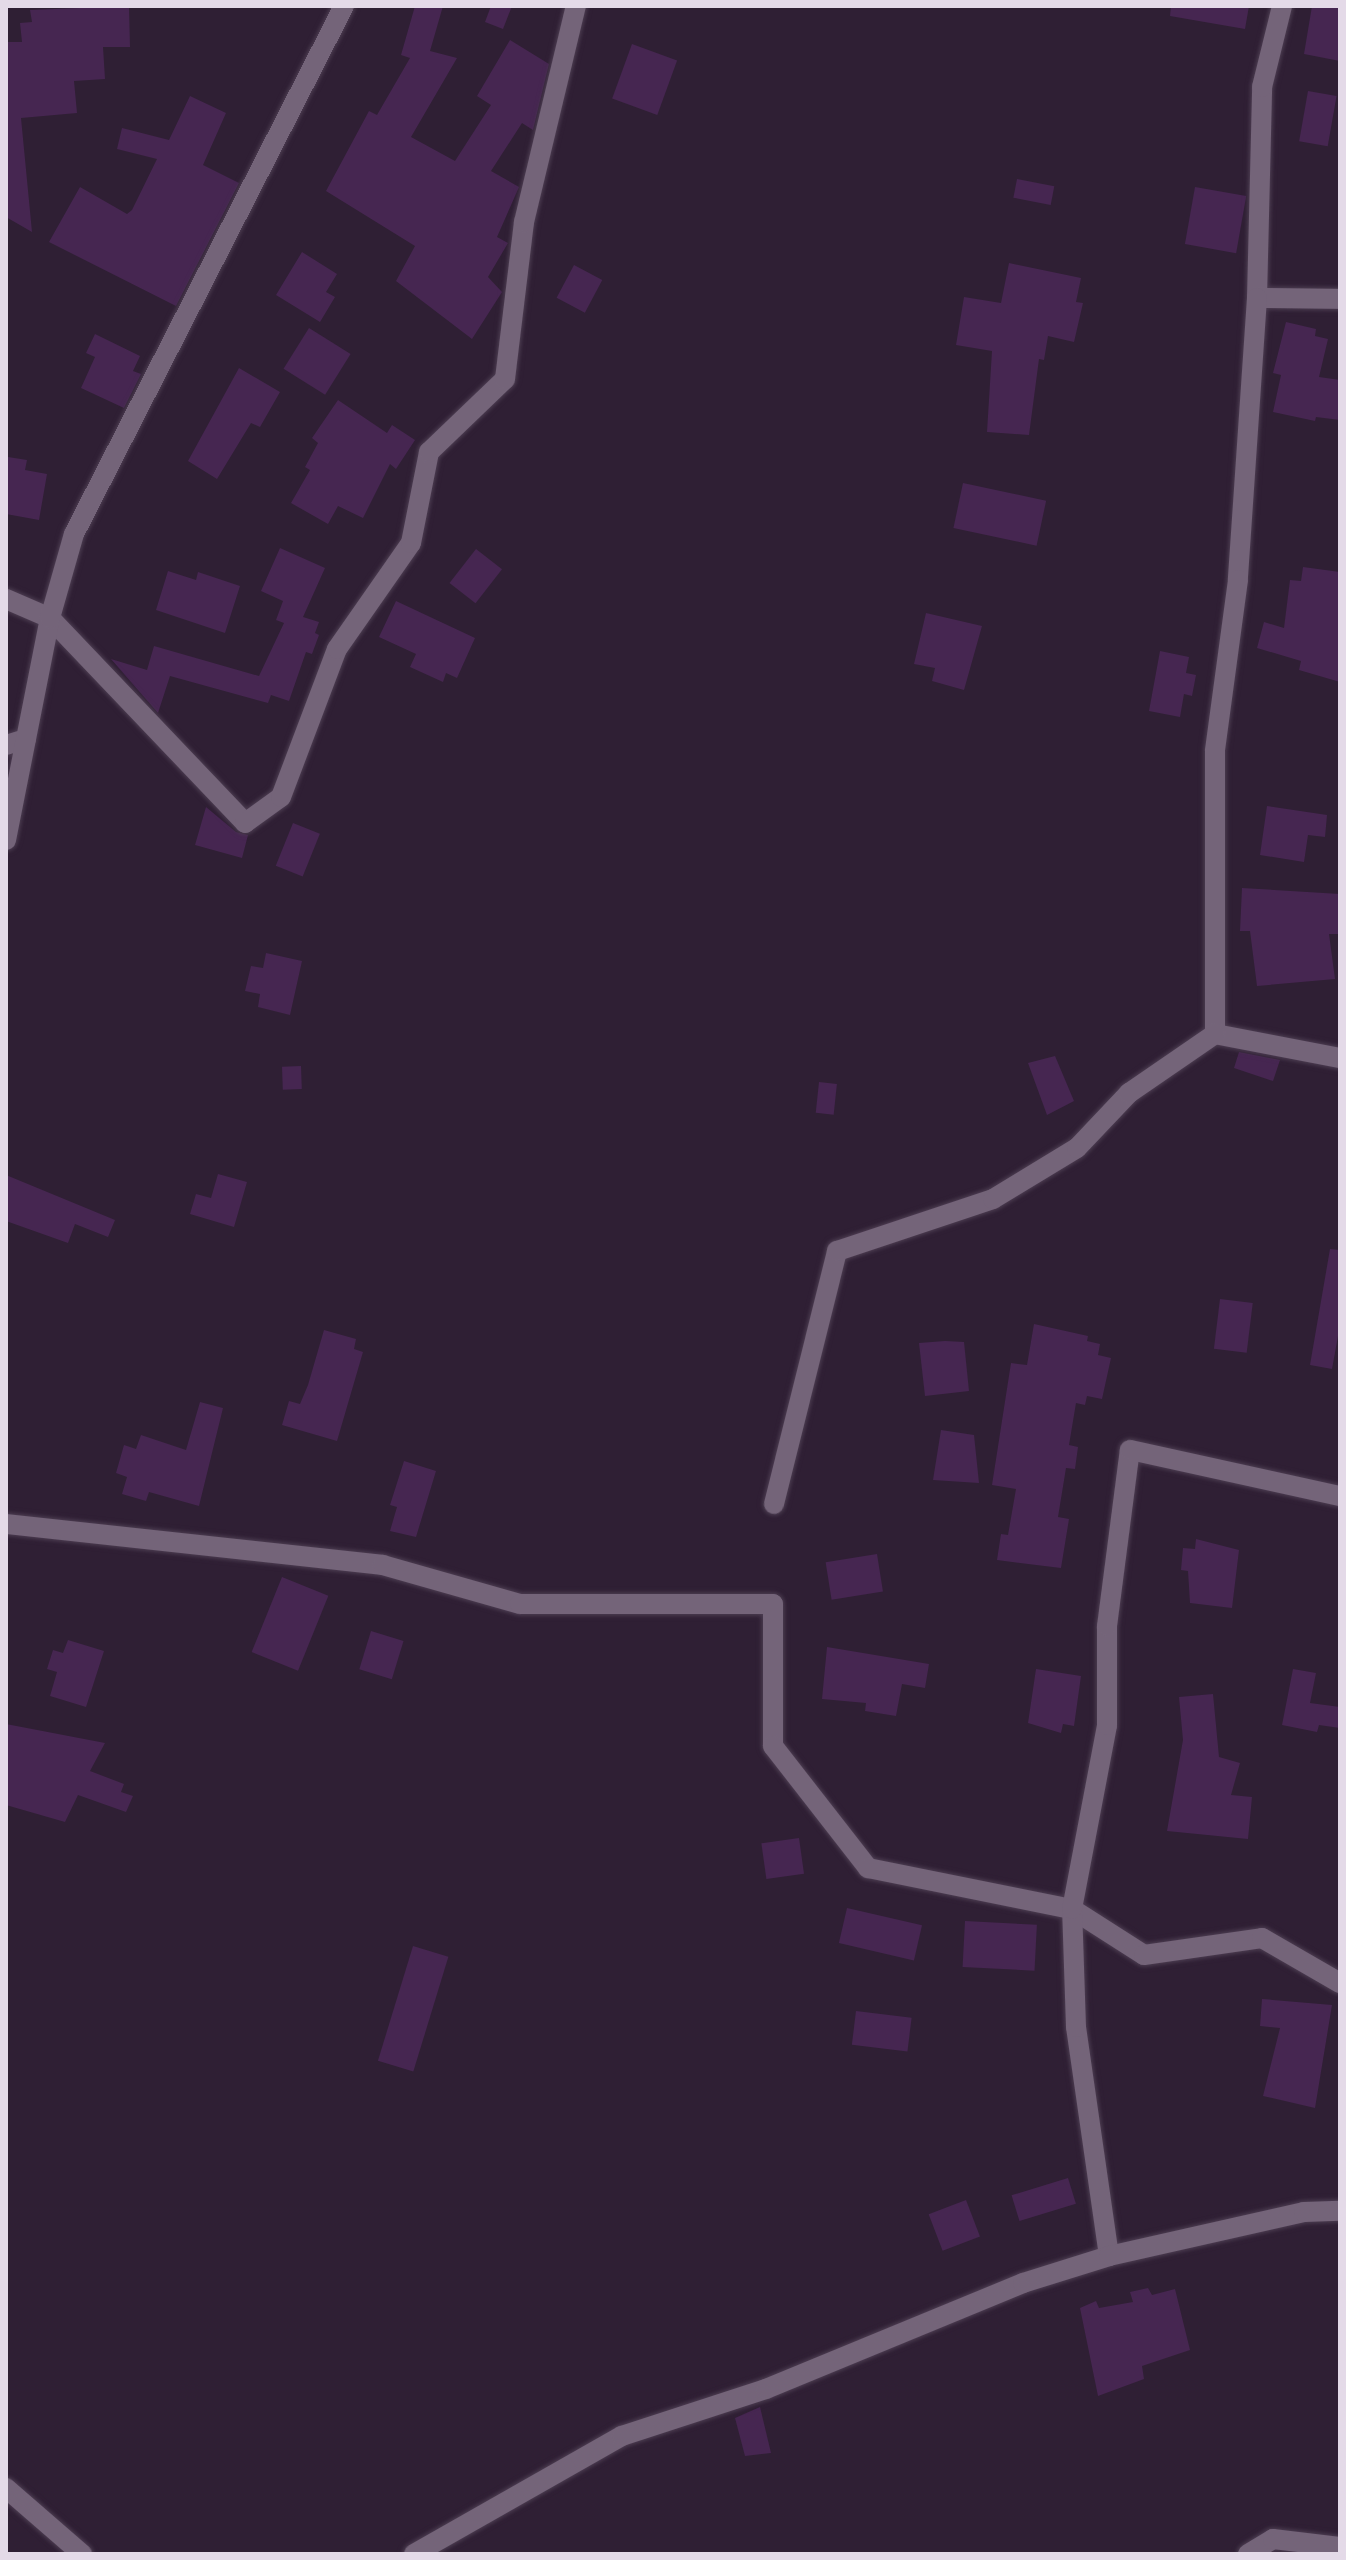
<!DOCTYPE html>
<html>
<head>
<meta charset="utf-8">
<style>
  body { margin:0 }
  #map { position:relative; width:1346px; height:2560px; overflow:hidden; background:#2f1f34; font-family:"Source Serif 4",serif }
  div>[style] { position:absolute }
  [style*='--x'] { left:calc(var(--x)*1px); top:calc(var(--y)*1px); width:calc(var(--w)*1px); rotate:calc(var(--a)*1deg) }
  .building>* { inset:0; background:#462651; transform-origin:0 0 }
  .roads { filter:drop-shadow(0 0 2px #4c3d51) drop-shadow(0 0 2px #4c3d51) }
  .minor>* { height:20px; margin:-10px; padding:0 10px; transform-origin:10px; border-radius:10px; background:#746479 }
  span { translate:-50% -50%; white-space:nowrap; text-align:center; line-height:1.15; -webkit-text-stroke:7px #130c16; paint-order:stroke }
  .frame { position:absolute; inset:0; border:8px solid #e4dae8; pointer-events:none }
</style>
</head>
<body>
<div id="map">
  <div class="building">
    <div style="clip-path:polygon(129px 6px,130px 47px,103px 47px,105px 79px,74px 81px,77px 113px,21px 118px,32px 232px,6px 217px,6px 42px,22px 42px,20px 23px,32px 22px,30px 10px)"></div>
    <div style="clip-path:polygon(415px 6px,443px 6px,430px 51px,457px 58px,411px 137px,455px 161px,491px 105px,477px 96px,510px 40px,549px 64px,533px 130px,522px 123px,491px 171px,519px 187px,497px 237px,508px 243px,488px 277px,502px 292px,472px 339px,396px 281px,415px 246px,326px 191px,369px 111px,377px 115px,410px 58px,401px 55px)"></div>
    <div style="clip-path:polygon(491px 6px,512px 6px,503px 29px,485px 22px)"></div>
    <div style="clip-path:polygon(1171px 6px,1249px 6px,1245px 29px,1170px 16px)"></div>
    <div style="clip-path:polygon(1312px 6px,1340px 6px,1340px 61px,1304px 54px)"></div>
    <div style="left:632px;top:44px;width:48px;height:58px;rotate:20deg"></div>
    <div style="left:1308px;top:91px;width:29px;height:51px;rotate:10deg"></div>
    <div style="clip-path:polygon(190px 96px,226px 113px,203px 165px,239px 183px,176px 306px,49px 242px,80px 187px,127px 214px,132px 210px,157px 159px,117px 149px,122px 128px,169px 140px)"></div>
    <div style="left:1017px;top:179px;width:38px;height:19px;rotate:11deg"></div>
    <div style="left:1195px;top:187px;width:52px;height:58px;rotate:10deg"></div>
    <div style="clip-path:polygon(302px 252px,337px 274px,326px 292px,335px 297px,320px 322px,276px 295px)"></div>
    <div style="clip-path:polygon(1009px 263px,1081px 278px,1076px 302px,1083px 303px,1074px 342px,1048px 336px,1044px 360px,1039px 359px,1029px 435px,987px 432px,992px 351px,956px 345px,964px 297px,1001px 303px)"></div>
    <div style="left:574px;top:265px;width:32px;height:37px;rotate:28deg"></div>
    <div style="clip-path:polygon(1286px 322px,1316px 329px,1315px 336px,1328px 339px,1319px 377px,1340px 380px,1340px 420px,1316px 417px,1315px 421px,1273px 412px,1281px 375px,1273px 373px)"></div>
    <div style="left:309px;top:328px;width:49px;height:48px;rotate:32deg"></div>
    <div style="clip-path:polygon(95px 334px,140px 356px,133px 371px,141px 374px,124px 408px,81px 388px,95px 357px,86px 353px)"></div>
    <div style="clip-path:polygon(239px 368px,280px 392px,260px 427px,251px 423px,217px 479px,188px 461px)"></div>
    <div style="clip-path:polygon(338px 400px,387px 433px,392px 425px,415px 440px,396px 469px,390px 464px,363px 518px,338px 506px,328px 524px,291px 503px,310px 470px,305px 467px,318px 443px,312px 438px)"></div>
    <div style="clip-path:polygon(8px 457px,27px 460px,25px 470px,47px 474px,39px 520px,6px 514px)"></div>
    <div style="left:963px;top:483px;width:85px;height:46px;rotate:12deg"></div>
    <div style="clip-path:polygon(280px 548px,325px 568px,303px 617px,319px 622px,315px 633px,319px 635px,312px 654px,306px 652px,289px 701px,271px 695px,268px 703px,170px 676px,158px 713px,111px 659px,147px 670px,154px 646px,259px 676px,284px 623px,276px 620px,283px 601px,261px 591px)"></div>
    <div style="left:476px;top:549px;width:33px;height:43px;rotate:38deg"></div>
    <div style="clip-path:polygon(1303px 567px,1340px 572px,1340px 682px,1299px 670px,1301px 661px,1257px 648px,1264px 622px,1284px 628px,1290px 580px,1301px 581px)"></div>
    <div style="clip-path:polygon(168px 571px,196px 580px,198px 572px,240px 586px,225px 633px,156px 610px)"></div>
    <div style="clip-path:polygon(396px 601px,475px 638px,457px 678px,446px 673px,443px 682px,410px 667px,416px 654px,379px 637px)"></div>
    <div style="clip-path:polygon(926px 613px,982px 626px,964px 690px,932px 681px,935px 668px,914px 664px)"></div>
    <div style="clip-path:polygon(1160px 651px,1189px 657px,1186px 673px,1196px 675px,1192px 696px,1184px 694px,1180px 717px,1149px 711px)"></div>
    <div style="clip-path:polygon(1267px 806px,1327px 815px,1325px 837px,1308px 835px,1304px 862px,1260px 855px)"></div>
    <div style="clip-path:polygon(206px 807px,236px 832px,248px 835px,242px 858px,195px 845px)"></div>
    <div style="left:293px;top:823px;width:29px;height:46px;rotate:22deg"></div>
    <div style="clip-path:polygon(1242px 888px,1340px 894px,1340px 934px,1329px 934px,1335px 979px,1257px 986px,1250px 931px,1240px 931px)"></div>
    <div style="clip-path:polygon(266px 953px,302px 961px,290px 1015px,258px 1007px,260px 994px,245px 991px,251px 966px,263px 968px)"></div>
    <div style="clip-path:polygon(1239px 1052px,1280px 1060px,1273px 1081px,1234px 1068px)"></div>
    <div style="clip-path:polygon(1055px 1056px,1074px 1101px,1047px 1115px,1028px 1063px)"></div>
    <div style="left:301px;top:1066px;width:23px;height:19px;rotate:88deg"></div>
    <div style="left:819px;top:1082px;width:18px;height:31px;rotate:6deg"></div>
    <div style="clip-path:polygon(218px 1174px,247px 1182px,234px 1227px,190px 1214px,196px 1194px,211px 1198px)"></div>
    <div style="clip-path:polygon(6px 1175px,115px 1220px,108px 1237px,75px 1224px,68px 1243px,6px 1221px)"></div>
    <div style="clip-path:polygon(1330px 1249px,1340px 1250px,1340px 1325px,1332px 1369px,1310px 1365px)"></div>
    <div style="left:1220px;top:1299px;width:33px;height:50px;rotate:7deg"></div>
    <div style="clip-path:polygon(1034px 1324px,1088px 1336px,1087px 1341px,1100px 1344px,1098px 1355px,1111px 1358px,1102px 1399px,1087px 1396px,1085px 1405px,1076px 1403px,1069px 1445px,1078px 1447px,1075px 1469px,1066px 1468px,1058px 1517px,1069px 1519px,1061px 1568px,997px 1560px,1001px 1534px,1008px 1535px,1016px 1489px,992px 1485px,1011px 1363px,1027px 1365px)"></div>
    <div style="clip-path:polygon(324px 1330px,356px 1339px,354px 1349px,363px 1352px,337px 1441px,282px 1425px,289px 1401px,300px 1404px,308px 1385px)"></div>
    <div style="clip-path:polygon(945px 1341px,964px 1342px,969px 1391px,925px 1396px,919px 1343px)"></div>
    <div style="clip-path:polygon(200px 1402px,223px 1408px,199px 1506px,149px 1492px,146px 1501px,122px 1494px,127px 1477px,116px 1473px,124px 1445px,136px 1449px,141px 1435px,186px 1450px)"></div>
    <div style="clip-path:polygon(941px 1430px,974px 1435px,979px 1483px,933px 1480px)"></div>
    <div style="clip-path:polygon(404px 1461px,436px 1471px,416px 1537px,390px 1531px,397px 1507px,390px 1505px)"></div>
    <div style="clip-path:polygon(1196px 1539px,1239px 1550px,1232px 1608px,1190px 1603px,1188px 1571px,1181px 1570px,1183px 1548px,1195px 1549px)"></div>
    <div style="left:877px;top:1554px;width:38px;height:52px;rotate:81deg"></div>
    <div style="left:282px;top:1577px;width:50px;height:81px;rotate:22deg"></div>
    <div style="left:371px;top:1631px;width:34px;height:40px;rotate:17deg"></div>
    <div style="clip-path:polygon(68px 1640px,104px 1651px,86px 1707px,50px 1696px,57px 1672px,47px 1669px,53px 1650px,63px 1653px)"></div>
    <div style="clip-path:polygon(827px 1647px,929px 1664px,925px 1688px,902px 1684px,896px 1716px,865px 1711px,866px 1703px,822px 1699px)"></div>
    <div style="clip-path:polygon(1036px 1669px,1081px 1676px,1074px 1726px,1063px 1724px,1061px 1733px,1028px 1723px)"></div>
    <div style="clip-path:polygon(1293px 1669px,1316px 1673px,1310px 1703px,1340px 1707px,1340px 1728px,1319px 1725px,1317px 1732px,1282px 1725px)"></div>
    <div style="clip-path:polygon(1213px 1694px,1219px 1757px,1240px 1763px,1231px 1795px,1252px 1797px,1248px 1839px,1167px 1831px,1183px 1740px,1179px 1697px)"></div>
    <div style="clip-path:polygon(6px 1724px,105px 1743px,90px 1771px,124px 1784px,121px 1792px,133px 1796px,126px 1812px,78px 1795px,65px 1822px,6px 1805px)"></div>
    <div style="left:799px;top:1838px;width:36px;height:38px;rotate:82deg"></div>
    <div style="left:847px;top:1908px;width:77px;height:36px;rotate:13deg"></div>
    <div style="left:965px;top:1921px;width:72px;height:46px;rotate:3deg"></div>
    <div style="left:413px;top:1946px;width:37px;height:120px;rotate:17deg"></div>
    <div style="clip-path:polygon(1262px 1999px,1332px 2005px,1315px 2108px,1263px 2096px,1280px 2028px,1260px 2026px)"></div>
    <div style="left:856px;top:2011px;width:56px;height:34px;rotate:7deg"></div>
    <div style="left:1068px;top:2178px;width:27px;height:59px;rotate:73deg"></div>
    <div style="left:966px;top:2200px;width:39px;height:40px;rotate:69deg"></div>
    <div style="clip-path:polygon(1148px 2288px,1152px 2295px,1175px 2289px,1190px 2350px,1142px 2366px,1144px 2379px,1098px 2396px,1080px 2308px,1096px 2301px,1099px 2308px,1133px 2302px,1130px 2292px)"></div>
    <div style="clip-path:polygon(760px 2407px,771px 2453px,745px 2456px,735px 2418px)"></div>
  </div>
  <div class="roads">
    <div class="minor">
      <div style="--x:1257;--y:298;--w:211;--a:-88.6"></div>
      <div style="--x:1262;--y:87;--w:83;--a:-76.1"></div>
      <div style="--x:1340;--y:299;--w:83;--a:-179.3"></div>
      <div style="--x:1257;--y:298;--w:283;--a:93.9"></div>
      <div style="--x:1238;--y:580;--w:173;--a:97.7"></div>
      <div style="--x:1215;--y:751;--w:283;--a:90"></div>
      <div style="--x:1215;--y:1034;--w:127;--a:10.9"></div>
      <div style="--x:6;--y:599;--w:48;--a:23.4"></div>
      <div style="--x:50;--y:618;--w:283;--a:46.4"></div>
      <div style="--x:245;--y:823;--w:44;--a:-35.8"></div>
      <div style="--x:281;--y:797;--w:158;--a:-69.3"></div>
      <div style="--x:337;--y:649;--w:129;--a:-55.1"></div>
      <div style="--x:411;--y:543;--w:93;--a:-78.8"></div>
      <div style="--x:429;--y:452;--w:105;--a:-43.8"></div>
      <div style="--x:505;--y:379;--w:158;--a:-83.1"></div>
      <div style="--x:524;--y:222;--w:222;--a:-76.5"></div>
      <div style="--x:6;--y:745;--w:21;--a:-17"></div>
      <div style="--x:6;--y:840;--w:226;--a:-78.8"></div>
      <div style="--x:50;--y:618;--w:87;--a:-74.1"></div>
      <div style="--x:74;--y:534;--w:593;--a:-62.92"></div>
      <div style="--x:774;--y:1504;--w:261;--a:-76"></div>
      <div style="--x:837;--y:1251;--w:164;--a:-18.4"></div>
      <div style="--x:993;--y:1199;--w:98;--a:-31.3"></div>
      <div style="--x:1077;--y:1148;--w:76;--a:-46.6"></div>
      <div style="--x:1129;--y:1093;--w:104;--a:-34.5"></div>
      <div style="--x:6;--y:1524;--w:379;--a:6.2"></div>
      <div style="--x:383;--y:1565;--w:142;--a:15.9"></div>
      <div style="--x:520;--y:1604;--w:253;--a:0"></div>
      <div style="--x:773;--y:1604;--w:142;--a:90"></div>
      <div style="--x:773;--y:1746;--w:155;--a:52.1"></div>
      <div style="--x:868;--y:1868;--w:208;--a:11.4"></div>
      <div style="--x:1072;--y:1909;--w:85;--a:32.6"></div>
      <div style="--x:1144;--y:1955;--w:119;--a:-8.2"></div>
      <div style="--x:1262;--y:1938;--w:90;--a:30"></div>
      <div style="--x:1109;--y:2256;--w:231;--a:-98.2"></div>
      <div style="--x:1076;--y:2027;--w:118;--a:-91.9"></div>
      <div style="--x:1072;--y:1909;--w:187;--a:-79.2"></div>
      <div style="--x:1107;--y:1725;--w:99;--a:-90"></div>
      <div style="--x:1107;--y:1626;--w:177;--a:-82.6"></div>
      <div style="--x:1130;--y:1450;--w:215;--a:12.4"></div>
      <div style="--x:6;--y:2488;--w:101;--a:41"></div>
      <div style="--x:414;--y:2554;--w:239;--a:-29.6"></div>
      <div style="--x:622;--y:2436;--w:151;--a:-18.1"></div>
      <div style="--x:766;--y:2389;--w:278;--a:-22.4"></div>
      <div style="--x:1023;--y:2283;--w:90;--a:-17.4"></div>
      <div style="--x:1109;--y:2256;--w:200;--a:-12.7"></div>
      <div style="--x:1304;--y:2212;--w:36;--a:-2"></div>
      <div style="--x:1248;--y:2554;--w:29;--a:-31"></div>
      <div style="--x:1273;--y:2539;--w:67;--a:6.8"></div>
    </div>
  </div>
  <div class="frame"></div>
</div>
</body>
</html>
